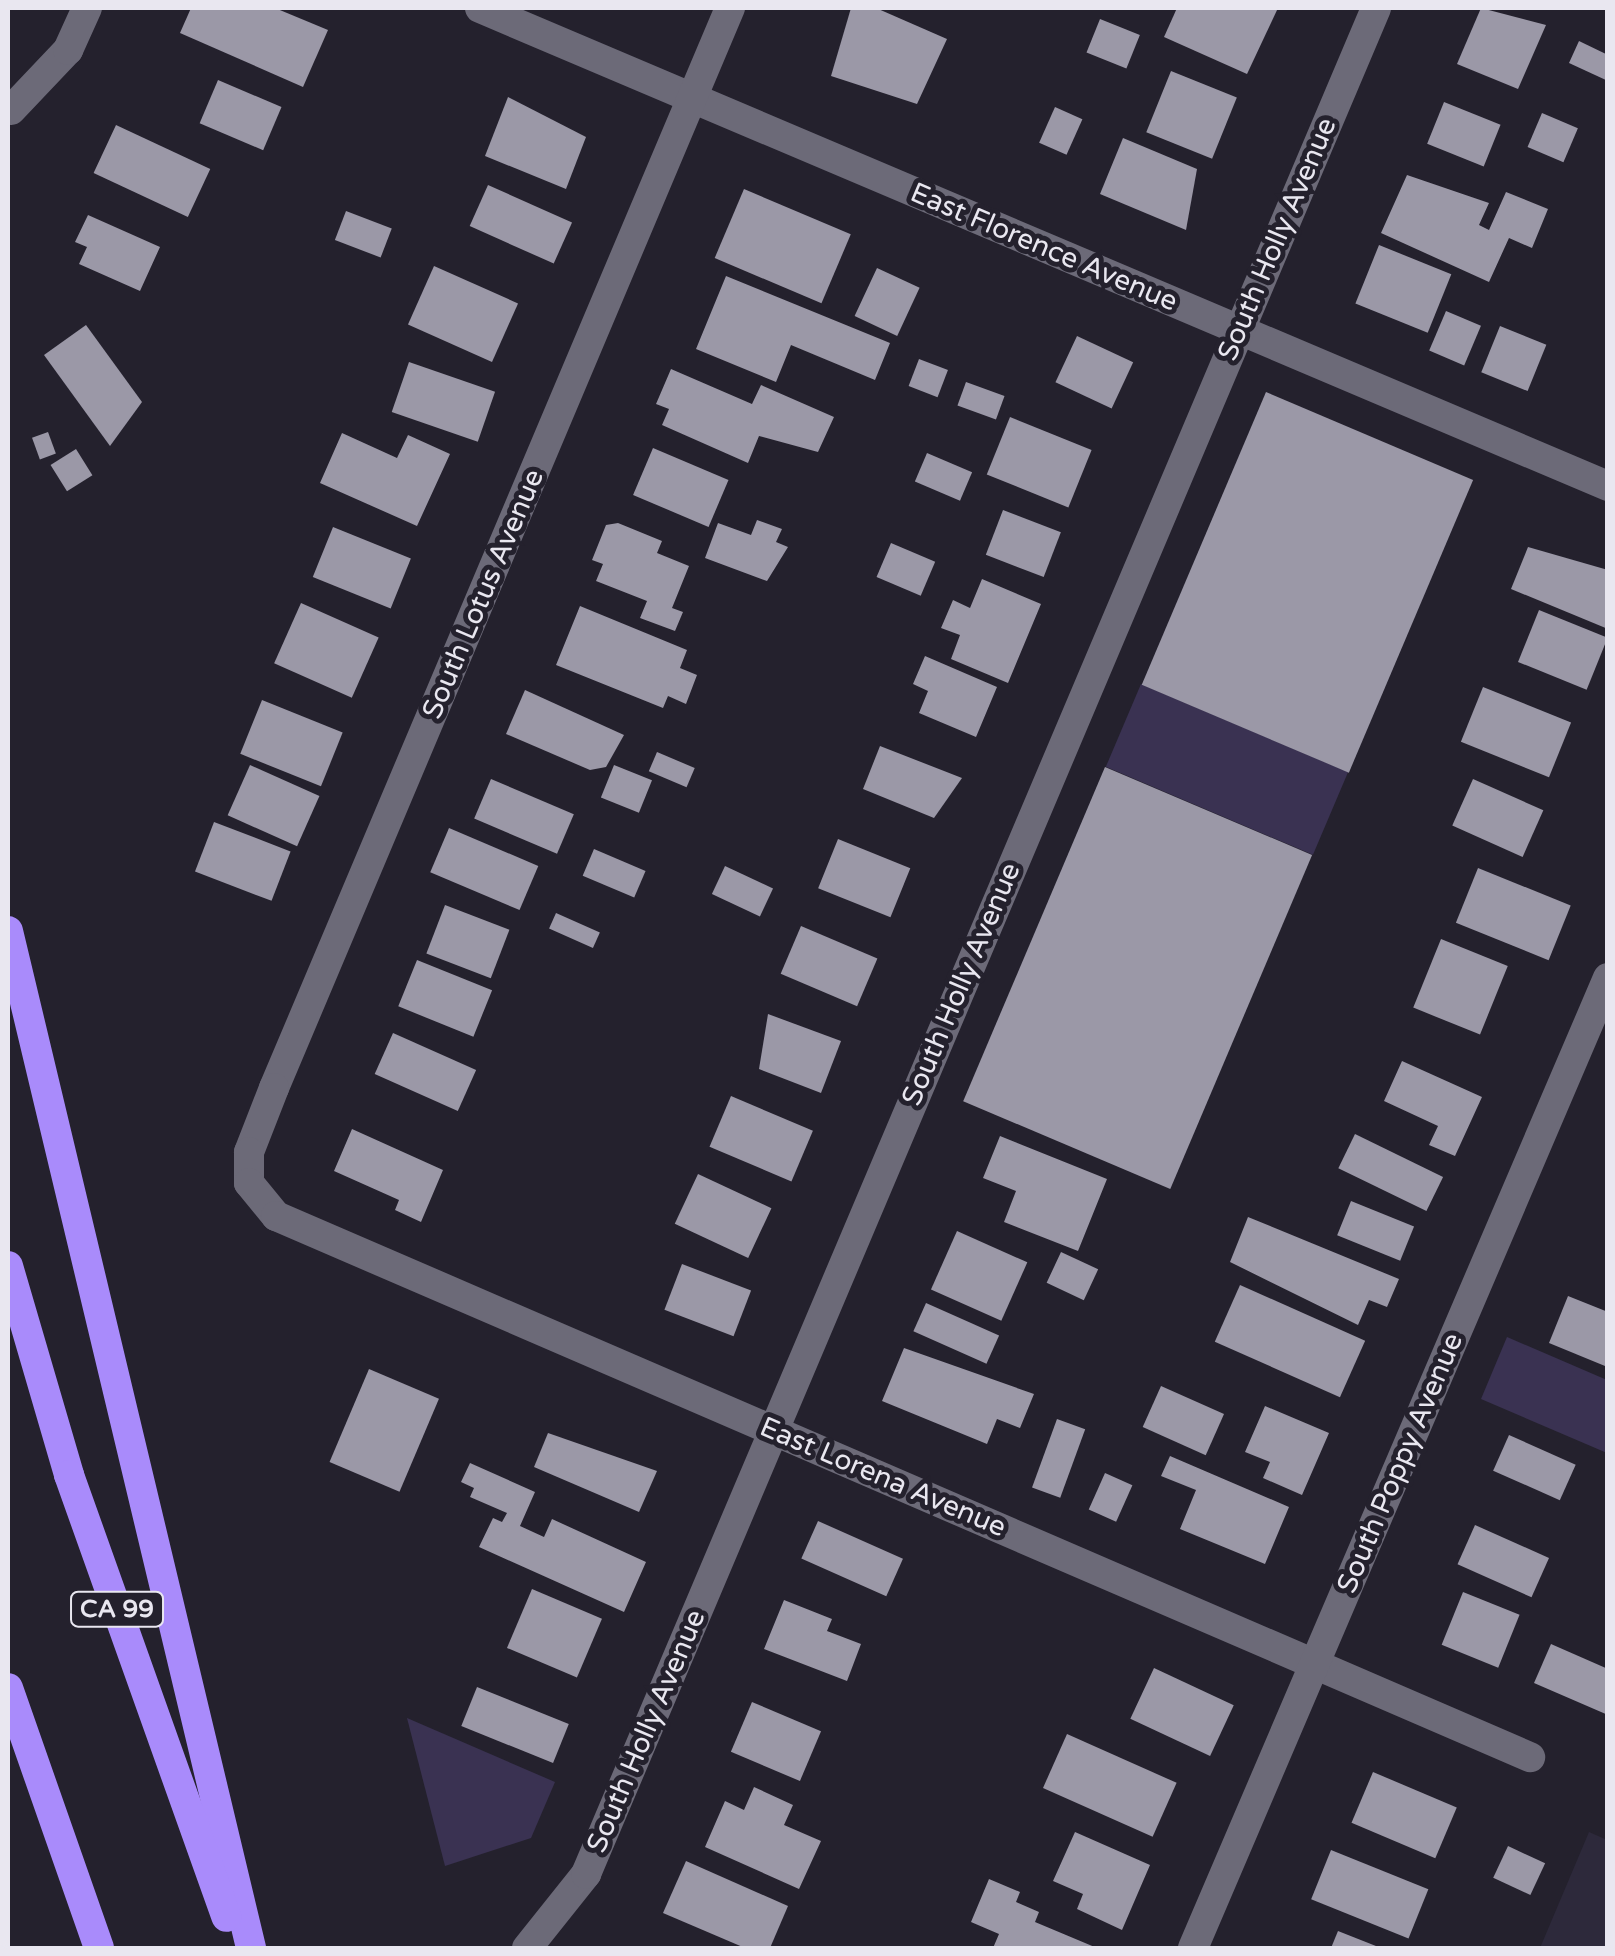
<!DOCTYPE html>
<html>
<head>
<meta charset="utf-8">
<style>
  body { margin:0 }
  #map { position:relative; width:1615px; height:1956px; overflow:hidden; background:#24212d; font-family:"Varela Round",sans-serif }
  div>[style] { position:absolute }
  [style*='--x'] { left:calc(var(--x)*1px); top:calc(var(--y)*1px); width:calc(var(--w)*1px); rotate:calc(var(--a)*1deg) }
  .built>* { inset:0; background:#2d293b }
  .green>* { inset:0; background:#3a3252; transform-origin:0 0 }
  .building>* { inset:0; background:#9b98a7; transform-origin:0 0 }
  .minor>* { height:30px; margin:-15px; padding:0 15px; transform-origin:15px; border-radius:15px; background:#6c6a78 }
  .highway>* { height:30px; margin:-15px; padding:0 15px; transform-origin:15px; border-radius:15px; background:#a98bfb }
  span { translate:-50% -50%; white-space:nowrap; text-align:center; line-height:1.15; -webkit-text-stroke:10px #24212d; paint-order:stroke }
  .shield-label span { padding:2px 8px; background:#24212d; border:2px solid; border-radius:8px; -webkit-text-stroke-width:0 }
  .shield-label { font-size:25px; color:#e9e7f0; font-weight:700 }
  .street-label { font-size:28px; color:#e9e7f0 }
  .frame { position:absolute; inset:0; border:10px solid #e9e7f0; pointer-events:none }
</style>
</head>
<body>
<div id="map">
  <div class="built">
    <div style="clip-path:polygon(1589px 1832px,1607px 1840px,1607px 1948px,1540px 1948px)"></div>
  </div>
  <div class="green">
    <div style="left:1141px;top:684px;width:225px;height:90px;rotate:23deg"></div>
    <div style="clip-path:polygon(1507px 1337px,1607px 1380px,1607px 1453px,1481px 1399px)"></div>
    <div style="clip-path:polygon(407px 1718px,555px 1782px,531px 1838px,445px 1866px)"></div>
  </div>
  <div class="building">
    <div style="clip-path:polygon(191px 8px,275px 8px,328px 30px,303px 87px,180px 33px)"></div>
    <div style="clip-path:polygon(851px 8px,876px 8px,947px 39px,917px 104px,831px 76px)"></div>
    <div style="clip-path:polygon(1177px 8px,1278px 8px,1247px 74px,1164px 37px)"></div>
    <div style="clip-path:polygon(1481px 8px,1546px 25px,1518px 89px,1457px 64px)"></div>
    <div style="left:1100px;top:19px;width:43px;height:36px;rotate:22deg"></div>
    <div style="clip-path:polygon(1579px 41px,1608px 55px,1608px 81px,1569px 63px)"></div>
    <div style="left:1171px;top:71px;width:71px;height:66px;rotate:22deg"></div>
    <div style="left:218px;top:80px;width:69px;height:47px;rotate:23deg"></div>
    <div style="clip-path:polygon(508px 97px,586px 137px,566px 189px,485px 156px)"></div>
    <div style="left:1444px;top:102px;width:61px;height:45px;rotate:22deg"></div>
    <div style="left:1055px;top:107px;width:30px;height:39px;rotate:24deg"></div>
    <div style="left:1542px;top:113px;width:39px;height:37px;rotate:23deg"></div>
    <div style="left:116px;top:125px;width:104px;height:53px;rotate:25deg"></div>
    <div style="clip-path:polygon(1123px 138px,1197px 169px,1186px 230px,1100px 194px)"></div>
    <div style="clip-path:polygon(1407px 175px,1489px 203px,1479px 225px,1489px 230px,1506px 192px,1548px 209px,1532px 248px,1509px 238px,1489px 282px,1381px 233px)"></div>
    <div style="left:488px;top:185px;width:92px;height:45px;rotate:24deg"></div>
    <div style="left:744px;top:189px;width:116px;height:75px;rotate:23deg"></div>
    <div style="left:346px;top:211px;width:49px;height:31px;rotate:21deg"></div>
    <div style="clip-path:polygon(88px 215px,160px 247px,140px 291px,79px 264px,87px 247px,75px 242px)"></div>
    <div style="left:1379px;top:245px;width:78px;height:63px;rotate:22deg"></div>
    <div style="left:434px;top:266px;width:92px;height:64px;rotate:24deg"></div>
    <div style="left:877px;top:268px;width:47px;height:53px;rotate:25deg"></div>
    <div style="clip-path:polygon(726px 276px,890px 343px,875px 380px,791px 345px,776px 382px,696px 349px)"></div>
    <div style="left:1446px;top:311px;width:38px;height:43px;rotate:23deg"></div>
    <div style="clip-path:polygon(86px 325px,142px 402px,110px 446px,44px 355px)"></div>
    <div style="left:1500px;top:326px;width:50px;height:50px;rotate:22deg"></div>
    <div style="left:1077px;top:336px;width:62px;height:51px;rotate:25deg"></div>
    <div style="left:919px;top:359px;width:31px;height:29px;rotate:21deg"></div>
    <div style="left:409px;top:362px;width:91px;height:53px;rotate:19deg"></div>
    <div style="clip-path:polygon(671px 369px,752px 404px,761px 385px,834px 417px,818px 452px,759px 436px,748px 463px,662px 425px,669px 409px,656px 404px)"></div>
    <div style="left:966px;top:382px;width:41px;height:25px;rotate:20deg"></div>
    <div style="left:1266px;top:392px;width:225px;height:318px;rotate:23deg"></div>
    <div style="left:1010px;top:417px;width:88px;height:62px;rotate:22deg"></div>
    <div style="left:48px;top:432px;width:23px;height:17px;rotate:70deg"></div>
    <div style="clip-path:polygon(342px 433px,397px 458px,408px 435px,450px 454px,417px 526px,320px 483px)"></div>
    <div style="left:653px;top:448px;width:82px;height:51px;rotate:23deg"></div>
    <div style="left:76px;top:449px;width:31px;height:30px;rotate:58deg"></div>
    <div style="left:927px;top:453px;width:49px;height:31px;rotate:23deg"></div>
    <div style="left:1003px;top:510px;width:62px;height:48px;rotate:21deg"></div>
    <div style="clip-path:polygon(757px 520px,782px 529px,776px 542px,788px 547px,767px 581px,705px 558px,718px 523px,751px 535px)"></div>
    <div style="clip-path:polygon(618px 523px,662px 541px,657px 553px,689px 566px,672px 608px,683px 612px,675px 631px,640px 618px,647px 601px,596px 581px,603px 564px,592px 560px,606px 525px)"></div>
    <div style="left:333px;top:527px;width:84px;height:54px;rotate:22deg"></div>
    <div style="left:891px;top:543px;width:48px;height:37px;rotate:23deg"></div>
    <div style="clip-path:polygon(1528px 547px,1608px 570px,1608px 629px,1511px 589px)"></div>
    <div style="clip-path:polygon(982px 579px,1041px 604px,1008px 683px,951px 659px,960px 635px,941px 628px,953px 600px,970px 608px)"></div>
    <div style="left:301px;top:603px;width:85px;height:66px;rotate:24deg"></div>
    <div style="clip-path:polygon(580px 606px,687px 650px,680px 668px,697px 675px,686px 704px,668px 696px,663px 708px,556px 665px)"></div>
    <div style="left:1539px;top:610px;width:74px;height:56px;rotate:22deg"></div>
    <div style="clip-path:polygon(925px 656px,997px 687px,976px 737px,919px 713px,928px 691px,913px 684px)"></div>
    <div style="left:1483px;top:687px;width:95px;height:59px;rotate:22deg"></div>
    <div style="clip-path:polygon(525px 690px,624px 735px,606px 767px,590px 770px,506px 734px)"></div>
    <div style="left:262px;top:700px;width:87px;height:58px;rotate:22deg"></div>
    <div style="clip-path:polygon(880px 746px,962px 778px,934px 818px,863px 789px)"></div>
    <div style="left:657px;top:752px;width:41px;height:21px;rotate:23deg"></div>
    <div style="left:250px;top:765px;width:76px;height:55px;rotate:24deg"></div>
    <div style="left:614px;top:765px;width:41px;height:35px;rotate:22deg"></div>
    <div style="left:1105px;top:767px;width:225px;height:363px;rotate:23deg"></div>
    <div style="left:491px;top:779px;width:90px;height:43px;rotate:23deg"></div>
    <div style="left:1473px;top:779px;width:77px;height:51px;rotate:24deg"></div>
    <div style="left:214px;top:822px;width:82px;height:53px;rotate:21deg"></div>
    <div style="left:449px;top:828px;width:97px;height:48px;rotate:23deg"></div>
    <div style="left:838px;top:839px;width:78px;height:53px;rotate:22deg"></div>
    <div style="left:594px;top:849px;width:56px;height:29px;rotate:23deg"></div>
    <div style="left:725px;top:866px;width:53px;height:31px;rotate:25deg"></div>
    <div style="left:1478px;top:868px;width:100px;height:59px;rotate:22deg"></div>
    <div style="left:445px;top:905px;width:69px;height:52px;rotate:21deg"></div>
    <div style="left:556px;top:913px;width:48px;height:17px;rotate:24deg"></div>
    <div style="left:801px;top:926px;width:83px;height:52px;rotate:23deg"></div>
    <div style="left:1441px;top:939px;width:72px;height:74px;rotate:22deg"></div>
    <div style="left:417px;top:960px;width:81px;height:50px;rotate:22deg"></div>
    <div style="clip-path:polygon(768px 1014px,841px 1041px,821px 1093px,759px 1069px)"></div>
    <div style="left:393px;top:1033px;width:91px;height:45px;rotate:24deg"></div>
    <div style="clip-path:polygon(1402px 1061px,1482px 1097px,1455px 1156px,1429px 1145px,1438px 1126px,1384px 1101px)"></div>
    <div style="left:731px;top:1096px;width:89px;height:55px;rotate:23deg"></div>
    <div style="clip-path:polygon(352px 1129px,443px 1170px,421px 1222px,395px 1210px,399px 1200px,334px 1171px)"></div>
    <div style="left:1355px;top:1134px;width:98px;height:38px;rotate:26deg"></div>
    <div style="clip-path:polygon(1000px 1136px,1107px 1179px,1078px 1251px,1004px 1222px,1016px 1191px,983px 1178px)"></div>
    <div style="left:698px;top:1174px;width:81px;height:55px;rotate:25deg"></div>
    <div style="left:1351px;top:1201px;width:68px;height:37px;rotate:22deg"></div>
    <div style="clip-path:polygon(1248px 1217px,1399px 1279px,1387px 1307px,1369px 1300px,1358px 1325px,1230px 1262px)"></div>
    <div style="left:957px;top:1231px;width:77px;height:64px;rotate:24deg"></div>
    <div style="left:1061px;top:1252px;width:41px;height:34px;rotate:25deg"></div>
    <div style="left:682px;top:1264px;width:74px;height:49px;rotate:21deg"></div>
    <div style="left:1240px;top:1285px;width:137px;height:62px;rotate:24deg"></div>
    <div style="clip-path:polygon(1568px 1296px,1608px 1312px,1605px 1366px,1549px 1343px)"></div>
    <div style="left:926px;top:1303px;width:80px;height:31px;rotate:24deg"></div>
    <div style="clip-path:polygon(904px 1348px,1034px 1394px,1020px 1428px,997px 1419px,987px 1444px,882px 1401px)"></div>
    <div style="left:369px;top:1369px;width:76px;height:101px;rotate:23deg"></div>
    <div style="left:1161px;top:1386px;width:69px;height:45px;rotate:24deg"></div>
    <div style="clip-path:polygon(1265px 1406px,1329px 1433px,1302px 1495px,1263px 1478px,1270px 1462px,1245px 1452px)"></div>
    <div style="left:1057px;top:1419px;width:30px;height:73px;rotate:20deg"></div>
    <div style="clip-path:polygon(548px 1433px,657px 1471px,639px 1512px,534px 1467px)"></div>
    <div style="left:1509px;top:1435px;width:73px;height:39px;rotate:24deg"></div>
    <div style="clip-path:polygon(1170px 1456px,1289px 1507px,1265px 1564px,1180px 1529px,1196px 1490px,1161px 1476px)"></div>
    <div style="clip-path:polygon(470px 1463px,535px 1492px,520px 1526px,544px 1537px,552px 1519px,646px 1562px,624px 1612px,479px 1547px,493px 1518px,502px 1522px,507px 1513px,470px 1497px,474px 1488px,461px 1482px)"></div>
    <div style="left:1105px;top:1473px;width:30px;height:40px;rotate:24deg"></div>
    <div style="left:818px;top:1521px;width:93px;height:41px;rotate:24deg"></div>
    <div style="left:1475px;top:1525px;width:81px;height:43px;rotate:24deg"></div>
    <div style="left:532px;top:1589px;width:76px;height:64px;rotate:23deg"></div>
    <div style="left:1463px;top:1592px;width:61px;height:57px;rotate:22deg"></div>
    <div style="clip-path:polygon(784px 1600px,832px 1619px,827px 1631px,861px 1644px,847px 1681px,764px 1649px)"></div>
    <div style="clip-path:polygon(1551px 1644px,1608px 1669px,1608px 1715px,1534px 1683px)"></div>
    <div style="left:1154px;top:1668px;width:88px;height:56px;rotate:25deg"></div>
    <div style="left:477px;top:1687px;width:99px;height:42px;rotate:22deg"></div>
    <div style="left:752px;top:1702px;width:75px;height:54px;rotate:23deg"></div>
    <div style="left:1067px;top:1734px;width:120px;height:59px;rotate:24deg"></div>
    <div style="left:1373px;top:1772px;width:91px;height:55px;rotate:23deg"></div>
    <div style="clip-path:polygon(754px 1787px,793px 1805px,784px 1825px,821px 1841px,799px 1889px,705px 1847px,725px 1801px,744px 1810px)"></div>
    <div style="clip-path:polygon(1075px 1832px,1150px 1865px,1122px 1930px,1077px 1909px,1083px 1894px,1053px 1881px)"></div>
    <div style="left:1508px;top:1846px;width:41px;height:35px;rotate:25deg"></div>
    <div style="left:1331px;top:1850px;width:105px;height:53px;rotate:22deg"></div>
    <div style="clip-path:polygon(686px 1861px,788px 1906px,770px 1948px,745px 1948px,663px 1913px)"></div>
    <div style="clip-path:polygon(989px 1879px,1020px 1892px,1016px 1902px,1039px 1912px,1035px 1922px,1097px 1948px,993px 1948px,999px 1934px,971px 1922px)"></div>
    <div style="clip-path:polygon(1338px 1931px,1381px 1948px,1331px 1948px)"></div>
  </div>
  <div class="minor">
    <div style="--x:480;--y:8;--w:1225;--a:22.97"></div>
    <div style="--x:730;--y:8;--w:1172;--a:112.89"></div>
    <div style="--x:274;--y:1088;--w:69;--a:111.3"></div>
    <div style="--x:249;--y:1152;--w:31;--a:90"></div>
    <div style="--x:249;--y:1183;--w:43;--a:50.7"></div>
    <div style="--x:276;--y:1216;--w:1366;--a:23.34"></div>
    <div style="--x:11;--y:110;--w:83;--a:-46.5"></div>
    <div style="--x:68;--y:50;--w:46;--a:-65.7"></div>
    <div style="--x:527;--y:1948;--w:95;--a:-51.4"></div>
    <div style="--x:586;--y:1874;--w:2026;--a:-67.05"></div>
    <div style="--x:1193;--y:1948;--w:1055;--a:-66.84"></div>
  </div>
  <div class="highway">
    <div style="--x:8;--y:931;--w:1046;--a:76.56"></div>
    <div style="--x:8;--y:1266;--w:218;--a:73.7"></div>
    <div style="--x:69;--y:1475;--w:469;--a:70.4"></div>
    <div style="--x:8;--y:1688;--w:275;--a:70.7"></div>
  </div>
  <div class="shield-label">
    <span style="left:117px;top:1609px">CA 99</span>
  </div>
  <div class="street-label">
    <span style="left:1277px;top:239px;rotate:-67deg">South Holly Avenue</span>
    <span style="left:1044px;top:247px;rotate:23deg">East Florence Avenue</span>
    <span style="left:483px;top:594px;rotate:-67deg">South Lotus Avenue</span>
    <span style="left:961px;top:984px;rotate:-67deg">South Holly Avenue</span>
    <span style="left:1400px;top:1463px;rotate:-67deg">South Poppy Avenue</span>
    <span style="left:883px;top:1477px;rotate:23deg">East Lorena Avenue</span>
    <span style="left:646px;top:1731px;rotate:-67deg">South Holly Avenue</span>
  </div>
  <div class="frame"></div>
</div>
</body>
</html>
